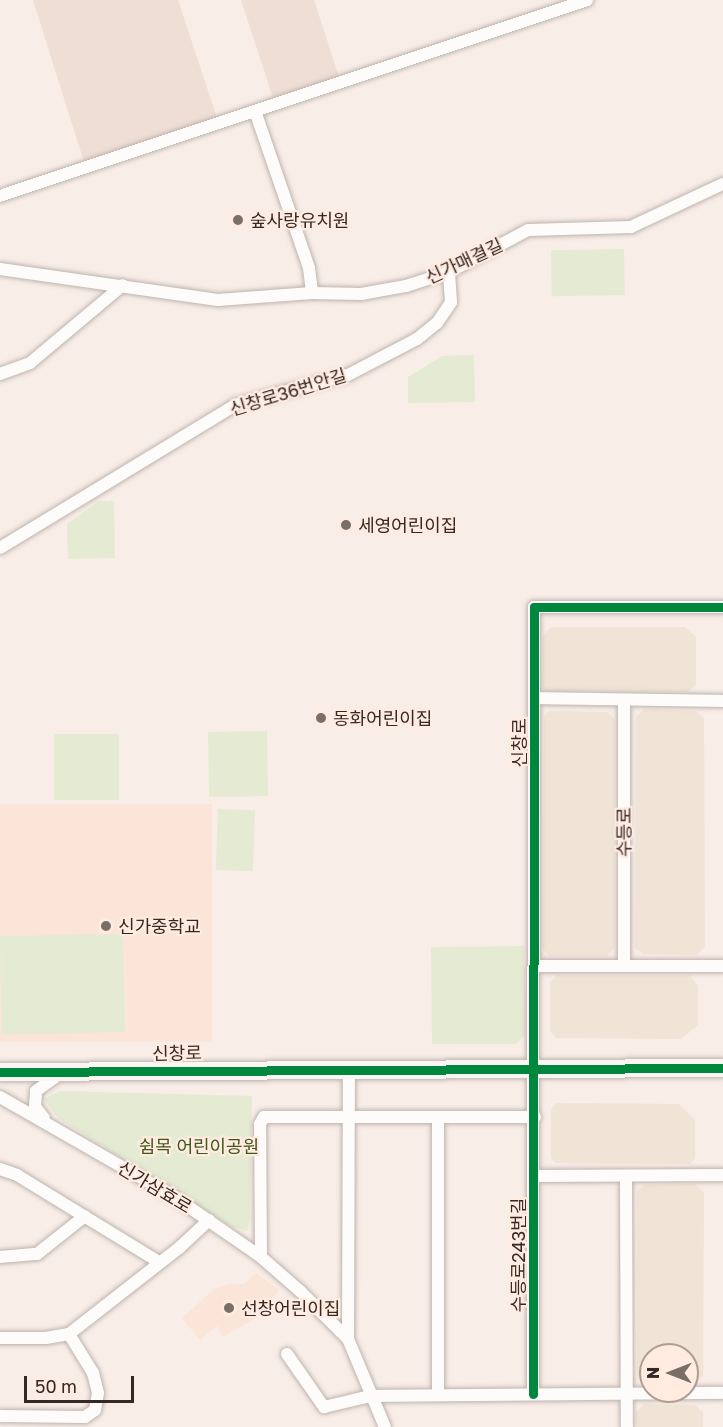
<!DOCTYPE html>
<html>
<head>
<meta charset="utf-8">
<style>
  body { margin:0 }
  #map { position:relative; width:723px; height:1427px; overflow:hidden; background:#f8ede7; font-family:"Golos Text","Noto Sans KR",sans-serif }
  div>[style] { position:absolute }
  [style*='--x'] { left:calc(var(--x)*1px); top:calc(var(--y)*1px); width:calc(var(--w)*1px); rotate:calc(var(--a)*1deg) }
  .commercial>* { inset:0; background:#f0e4d6 }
  .industrial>* { inset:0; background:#eeded4 }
  .built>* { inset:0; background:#fbe4d8; transform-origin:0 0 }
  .green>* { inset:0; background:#e5ebd2; transform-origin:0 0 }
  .roads { filter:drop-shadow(0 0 2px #beb4ae) drop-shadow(0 0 2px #beb4ae) }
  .street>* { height:12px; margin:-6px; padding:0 6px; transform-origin:6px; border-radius:6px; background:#fefcfb }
  .secondary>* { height:18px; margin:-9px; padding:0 9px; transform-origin:9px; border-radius:9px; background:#faf6f4 }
  .cycleway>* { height:9px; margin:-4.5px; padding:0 4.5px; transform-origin:4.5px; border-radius:4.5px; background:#00873e }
  .dots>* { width:16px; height:16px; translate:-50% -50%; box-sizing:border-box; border:3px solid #ffebe0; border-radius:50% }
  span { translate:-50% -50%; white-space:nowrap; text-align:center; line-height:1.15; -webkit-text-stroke:4.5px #ffebe0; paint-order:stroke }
  .poi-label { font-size:18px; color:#362923 }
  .left { translate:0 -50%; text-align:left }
  .street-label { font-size:18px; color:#362923 }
  .park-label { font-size:18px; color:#3e581b }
  .north { position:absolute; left:639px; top:1343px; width:60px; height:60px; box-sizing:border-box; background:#ffebe0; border:2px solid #af9d94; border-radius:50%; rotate:270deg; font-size:16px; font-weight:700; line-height:24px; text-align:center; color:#362923 }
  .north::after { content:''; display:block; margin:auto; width:21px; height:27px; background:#7a6e68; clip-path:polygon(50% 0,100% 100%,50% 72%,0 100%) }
  .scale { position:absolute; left:24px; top:1376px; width:110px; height:27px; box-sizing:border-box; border:3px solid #362923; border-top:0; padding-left:8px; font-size:18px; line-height:21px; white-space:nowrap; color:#362923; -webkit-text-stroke:4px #ffebe0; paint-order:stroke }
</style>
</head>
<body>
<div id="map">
  <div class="commercial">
    <div style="clip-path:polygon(552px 627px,685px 627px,696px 637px,696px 685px,688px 692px,546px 691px,542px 687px,543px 635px)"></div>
    <div style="clip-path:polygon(645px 709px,696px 711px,704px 719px,705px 946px,697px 955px,643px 954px,635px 948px,636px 717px)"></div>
    <div style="clip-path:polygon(549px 711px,608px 712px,615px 720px,615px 947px,607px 956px,549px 956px,543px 949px,544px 717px)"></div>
    <div style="clip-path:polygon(558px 975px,690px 975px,698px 986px,698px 1025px,681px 1039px,556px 1038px,550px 1031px,550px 982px)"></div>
    <div style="clip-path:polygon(556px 1103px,679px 1104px,695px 1120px,695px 1158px,690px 1164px,556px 1163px,551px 1158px,551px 1110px)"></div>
    <div style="clip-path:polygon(695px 1184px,704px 1193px,703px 1375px,696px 1383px,687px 1383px,687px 1355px,651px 1355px,651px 1383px,645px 1383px,637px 1376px,637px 1191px,644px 1185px)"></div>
    <div style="clip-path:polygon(644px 1404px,695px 1405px,703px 1412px,703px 1427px,636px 1427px,636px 1412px)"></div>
  </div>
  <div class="industrial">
    <div style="clip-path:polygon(33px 0,178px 0,217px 118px,84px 162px)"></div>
    <div style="clip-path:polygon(241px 0,314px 0,339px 77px,273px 98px)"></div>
  </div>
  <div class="built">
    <div style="left:212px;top:804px;width:238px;height:212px;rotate:90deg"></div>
    <div style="clip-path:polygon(256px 1273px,279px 1290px,257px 1317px,223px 1337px,217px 1326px,200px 1340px,182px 1318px,213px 1290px,229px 1284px,244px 1284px)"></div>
  </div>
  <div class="green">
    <div style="left:624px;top:249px;width:46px;height:73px;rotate:89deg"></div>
    <div style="clip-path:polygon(474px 355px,475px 402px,408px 403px,408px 377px,442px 356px)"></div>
    <div style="clip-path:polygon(99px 501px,114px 501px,115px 558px,68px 559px,67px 524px)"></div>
    <div style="left:267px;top:731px;width:65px;height:59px;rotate:89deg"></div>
    <div style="left:119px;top:734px;width:66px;height:65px;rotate:90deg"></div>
    <div style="left:218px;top:809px;width:37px;height:61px;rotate:2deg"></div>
    <div style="left:123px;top:934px;width:98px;height:123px;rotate:89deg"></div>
    <div style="clip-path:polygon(524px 946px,525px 1035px,516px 1044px,432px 1044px,431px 947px)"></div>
    <div style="clip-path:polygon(60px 1091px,252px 1096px,250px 1218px,247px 1231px,232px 1227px,58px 1118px,44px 1099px)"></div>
  </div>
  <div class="roads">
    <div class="street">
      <div style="--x:255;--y:111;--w:166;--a:71"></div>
      <div style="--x:309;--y:268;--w:25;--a:83"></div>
      <div style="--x:0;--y:196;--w:619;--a:-18.46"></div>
      <div style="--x:0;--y:269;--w:220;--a:8.1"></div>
      <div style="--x:218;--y:300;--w:94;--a:-4.3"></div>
      <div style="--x:312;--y:293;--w:49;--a:1.2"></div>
      <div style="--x:361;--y:294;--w:46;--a:-10.1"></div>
      <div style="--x:406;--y:286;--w:45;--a:-18"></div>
      <div style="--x:449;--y:272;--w:89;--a:-28"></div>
      <div style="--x:528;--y:230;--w:103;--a:-1.7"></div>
      <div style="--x:631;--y:227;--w:102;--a:-25.1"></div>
      <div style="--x:0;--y:374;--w:32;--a:-20"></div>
      <div style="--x:30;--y:363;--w:121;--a:-40"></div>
      <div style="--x:0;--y:548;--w:275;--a:-31.3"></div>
      <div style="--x:235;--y:405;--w:117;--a:-14.9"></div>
      <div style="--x:348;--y:375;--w:78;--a:-27.6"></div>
      <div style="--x:417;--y:339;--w:26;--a:-39"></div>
      <div style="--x:437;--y:323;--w:25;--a:-56"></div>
      <div style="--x:451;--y:302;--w:30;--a:-94"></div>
      <div style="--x:536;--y:698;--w:187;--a:0.9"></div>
      <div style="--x:624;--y:701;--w:263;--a:90"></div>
      <div style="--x:535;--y:966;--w:188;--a:0"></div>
      <div style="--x:0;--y:1097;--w:199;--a:29.8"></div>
      <div style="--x:173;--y:1196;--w:107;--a:34.7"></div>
      <div style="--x:261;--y:1257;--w:52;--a:41.1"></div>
      <div style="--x:300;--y:1291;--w:68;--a:45"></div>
      <div style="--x:348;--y:1339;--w:95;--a:67.2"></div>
      <div style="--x:438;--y:1117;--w:278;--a:90"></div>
      <div style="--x:44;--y:1118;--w:14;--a:-129"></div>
      <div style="--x:35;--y:1107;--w:16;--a:-86"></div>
      <div style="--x:36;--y:1091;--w:29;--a:-36"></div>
      <div style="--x:0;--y:1169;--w:18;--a:19"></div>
      <div style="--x:17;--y:1175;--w:167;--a:31.5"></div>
      <div style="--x:535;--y:1176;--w:188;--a:-0.3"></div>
      <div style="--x:626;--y:1176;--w:251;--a:89.8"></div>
      <div style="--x:0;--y:1257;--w:37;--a:-5"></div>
      <div style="--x:37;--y:1254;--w:61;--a:-38.4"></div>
      <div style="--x:261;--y:1257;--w:133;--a:-90.4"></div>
      <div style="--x:260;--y:1124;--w:8;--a:-60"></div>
      <div style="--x:264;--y:1117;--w:271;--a:0"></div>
      <div style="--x:0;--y:1338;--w:46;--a:0"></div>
      <div style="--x:46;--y:1338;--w:23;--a:-10"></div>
      <div style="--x:69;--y:1334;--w:140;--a:-38"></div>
      <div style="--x:179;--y:1248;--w:41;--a:-43"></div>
      <div style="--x:348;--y:1339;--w:269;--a:-89.8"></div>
      <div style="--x:287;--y:1354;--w:65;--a:55.1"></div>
      <div style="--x:324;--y:1407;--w:47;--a:-13.4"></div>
      <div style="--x:370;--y:1396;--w:353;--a:-0.5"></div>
      <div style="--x:533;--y:1394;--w:787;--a:-89.93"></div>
      <div style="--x:534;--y:607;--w:189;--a:0"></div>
      <div style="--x:0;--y:1416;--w:85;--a:0.7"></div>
      <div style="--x:85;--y:1417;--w:12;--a:-35"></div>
      <div style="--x:95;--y:1410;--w:17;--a:-80"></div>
      <div style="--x:98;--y:1393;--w:21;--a:-104"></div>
      <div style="--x:93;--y:1373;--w:46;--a:-121.6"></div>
    </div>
    <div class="secondary">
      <div style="--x:0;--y:1072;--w:723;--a:-0.32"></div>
    </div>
  </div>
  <div class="cycleway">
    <div style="--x:0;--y:1072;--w:723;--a:-0.32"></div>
    <div style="--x:533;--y:1394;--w:787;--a:-89.93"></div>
    <div style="--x:534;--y:607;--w:189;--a:0"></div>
  </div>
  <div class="dots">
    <div style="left:238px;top:220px;background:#7a6e68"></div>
    <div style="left:346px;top:525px;background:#7a6e68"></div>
    <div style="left:321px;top:718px;background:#7a6e68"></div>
    <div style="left:106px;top:926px;background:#7a6e68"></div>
    <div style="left:229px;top:1308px;background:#7a6e68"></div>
  </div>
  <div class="poi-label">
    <span class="left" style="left:250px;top:220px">숲사랑유치원</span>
    <span class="left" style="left:358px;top:525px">세영어린이집</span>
    <span class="left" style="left:333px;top:718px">동화어린이집</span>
    <span class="left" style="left:118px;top:926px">신가중학교</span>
    <span class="left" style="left:241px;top:1308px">선창어린이집</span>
  </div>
  <div class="street-label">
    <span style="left:464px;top:261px;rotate:-25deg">신가매결길</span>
    <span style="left:288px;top:392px;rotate:-17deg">신창로36번안길</span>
    <span style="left:519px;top:743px;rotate:-90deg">신창로</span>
    <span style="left:624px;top:832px;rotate:-90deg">수등로</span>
    <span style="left:177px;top:1053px;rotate:-1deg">신창로</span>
    <span style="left:155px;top:1187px;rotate:31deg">신가삼효로</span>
    <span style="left:518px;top:1255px;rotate:-90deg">수등로243번길</span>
  </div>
  <div class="park-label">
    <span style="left:199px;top:1146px">쉼목 어린이공원</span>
  </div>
  <div class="north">N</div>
  <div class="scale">50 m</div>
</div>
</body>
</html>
